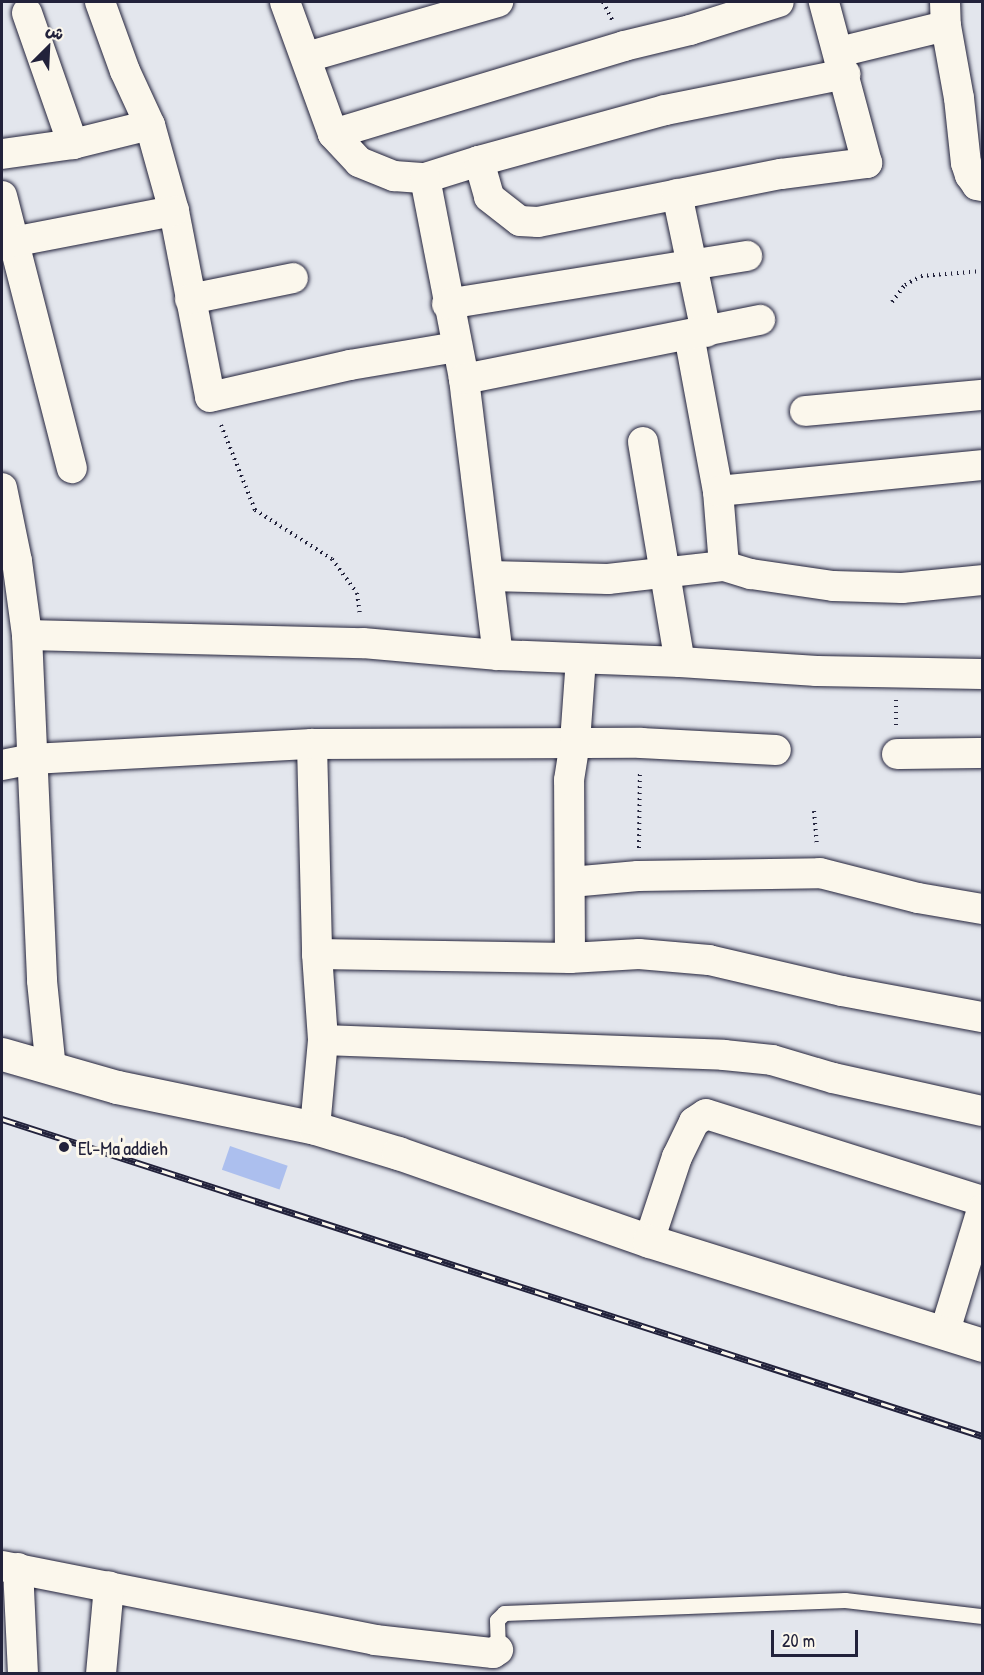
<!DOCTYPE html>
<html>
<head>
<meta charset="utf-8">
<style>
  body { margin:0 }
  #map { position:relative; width:984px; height:1675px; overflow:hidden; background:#e3e6ed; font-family:"Patrick Hand","Playpen Sans Arabic",sans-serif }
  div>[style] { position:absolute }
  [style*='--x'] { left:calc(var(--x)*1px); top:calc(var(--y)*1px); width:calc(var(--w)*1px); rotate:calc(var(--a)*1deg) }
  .building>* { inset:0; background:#acbfee; transform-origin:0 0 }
  .path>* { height:4px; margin-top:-2px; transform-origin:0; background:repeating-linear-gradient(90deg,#22223b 0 1.5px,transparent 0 6px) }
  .roads { filter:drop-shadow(0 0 2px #22223b) drop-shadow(0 0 2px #22223b) }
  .service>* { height:15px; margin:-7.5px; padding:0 7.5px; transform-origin:7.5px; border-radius:7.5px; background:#fbf7ec }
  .minor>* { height:30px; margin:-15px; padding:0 15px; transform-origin:15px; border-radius:15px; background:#fbf7ec }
  .secondary>* { height:33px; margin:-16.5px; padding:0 16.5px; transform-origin:16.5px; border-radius:16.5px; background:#fbf7ec }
  .rail>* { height:7px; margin-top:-3.5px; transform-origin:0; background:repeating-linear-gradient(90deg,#fbf7ec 0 14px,#22223b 0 28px); box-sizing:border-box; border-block:2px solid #22223b }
  .dots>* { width:16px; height:16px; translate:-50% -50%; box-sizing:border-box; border:3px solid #fbf7ec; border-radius:50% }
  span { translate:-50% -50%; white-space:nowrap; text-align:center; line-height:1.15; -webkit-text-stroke:6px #fbf7ec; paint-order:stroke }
  .poi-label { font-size:20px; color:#22223b }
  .left { translate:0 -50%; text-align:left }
  .frame { position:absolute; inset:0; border:3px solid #22223b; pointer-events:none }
  .north { position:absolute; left:18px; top:18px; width:60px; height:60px; -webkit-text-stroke:4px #fbf7ec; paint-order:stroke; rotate:24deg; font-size:16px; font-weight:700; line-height:24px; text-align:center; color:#22223b }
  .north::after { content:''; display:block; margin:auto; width:21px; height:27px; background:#22223b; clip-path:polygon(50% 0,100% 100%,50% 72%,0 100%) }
  .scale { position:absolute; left:771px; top:1630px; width:87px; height:27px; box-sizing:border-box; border:3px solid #22223b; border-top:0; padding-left:8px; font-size:18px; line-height:21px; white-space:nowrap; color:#22223b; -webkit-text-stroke:4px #fbf7ec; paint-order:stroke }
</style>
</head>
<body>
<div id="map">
  <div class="building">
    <div style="left:230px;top:1146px;width:61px;height:25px;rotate:19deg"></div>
  </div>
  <div class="path">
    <div style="--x:603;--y:2;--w:20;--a:63"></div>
    <div style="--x:892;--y:302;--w:21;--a:-53"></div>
    <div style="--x:905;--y:285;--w:18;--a:-29"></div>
    <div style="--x:921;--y:276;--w:61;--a:-4.7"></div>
    <div style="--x:221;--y:425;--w:92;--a:68.2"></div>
    <div style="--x:255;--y:510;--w:91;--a:32.5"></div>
    <div style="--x:332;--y:559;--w:42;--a:53.7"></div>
    <div style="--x:357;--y:593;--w:22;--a:82"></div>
    <div style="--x:896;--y:700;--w:26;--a:90"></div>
    <div style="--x:814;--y:811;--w:32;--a:85"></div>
    <div style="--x:639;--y:848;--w:77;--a:-89.3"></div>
  </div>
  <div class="roads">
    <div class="service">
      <div style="--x:498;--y:1650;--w:30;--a:-92"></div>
      <div style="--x:497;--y:1620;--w:10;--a:-45"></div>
      <div style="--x:504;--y:1613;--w:341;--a:-2.2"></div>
      <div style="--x:845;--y:1600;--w:138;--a:6.7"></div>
    </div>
    <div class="minor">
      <div style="--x:100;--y:2;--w:73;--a:70.1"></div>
      <div style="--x:125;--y:71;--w:60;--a:65.2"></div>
      <div style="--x:150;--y:125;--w:89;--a:74.4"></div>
      <div style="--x:174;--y:211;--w:189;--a:79"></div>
      <div style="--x:210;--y:397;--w:144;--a:-12.9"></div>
      <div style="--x:350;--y:365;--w:108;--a:-9.6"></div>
      <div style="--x:285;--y:2;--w:140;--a:70"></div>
      <div style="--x:333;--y:134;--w:38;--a:47"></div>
      <div style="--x:359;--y:162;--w:38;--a:22"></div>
      <div style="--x:394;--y:176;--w:31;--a:4"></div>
      <div style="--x:425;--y:178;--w:57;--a:-17.5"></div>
      <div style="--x:479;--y:161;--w:193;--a:-15.3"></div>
      <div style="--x:665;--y:110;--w:184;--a:-11.3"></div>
      <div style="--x:945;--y:2;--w:24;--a:88"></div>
      <div style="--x:946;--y:26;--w:73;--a:79.8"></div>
      <div style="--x:959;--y:98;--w:65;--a:83.9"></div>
      <div style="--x:966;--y:163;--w:13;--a:72"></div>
      <div style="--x:970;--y:175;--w:12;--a:55"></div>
      <div style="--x:977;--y:185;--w:5;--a:11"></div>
      <div style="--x:27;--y:13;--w:139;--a:70.7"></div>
      <div style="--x:839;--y:52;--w:110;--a:-13.7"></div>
      <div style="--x:307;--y:57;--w:199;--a:-16.1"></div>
      <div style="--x:333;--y:134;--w:304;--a:-16.8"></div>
      <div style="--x:624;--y:46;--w:68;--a:-13.6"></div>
      <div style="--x:690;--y:30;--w:93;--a:-17.5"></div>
      <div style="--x:2;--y:154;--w:72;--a:-8"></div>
      <div style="--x:73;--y:144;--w:79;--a:-13.9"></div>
      <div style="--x:479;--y:161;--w:37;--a:74"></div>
      <div style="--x:489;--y:197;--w:39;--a:38"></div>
      <div style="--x:520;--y:221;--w:18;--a:3"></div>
      <div style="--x:538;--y:222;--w:248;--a:-11.2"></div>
      <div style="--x:781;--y:174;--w:87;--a:-7.3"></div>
      <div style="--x:867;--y:163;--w:167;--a:-105"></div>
      <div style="--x:425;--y:178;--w:205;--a:79"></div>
      <div style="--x:464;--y:379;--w:278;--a:83"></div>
      <div style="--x:677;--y:194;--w:141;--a:78.1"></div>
      <div style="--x:2;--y:196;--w:281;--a:75.6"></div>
      <div style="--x:2;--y:244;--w:175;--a:-10.9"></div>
      <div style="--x:190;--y:299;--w:105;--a:-11.5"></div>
      <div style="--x:447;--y:304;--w:304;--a:-9.1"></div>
      <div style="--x:689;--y:335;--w:159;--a:79.5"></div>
      <div style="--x:718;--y:491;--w:75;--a:85.4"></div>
      <div style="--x:724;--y:566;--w:28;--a:17"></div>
      <div style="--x:751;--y:574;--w:83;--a:8.3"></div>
      <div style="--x:833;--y:586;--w:69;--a:1.7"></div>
      <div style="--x:902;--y:588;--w:80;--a:-5.7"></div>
      <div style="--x:464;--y:379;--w:302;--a:-11.3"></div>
      <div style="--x:805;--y:411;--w:178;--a:-5.2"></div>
      <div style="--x:643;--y:442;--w:223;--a:80.5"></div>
      <div style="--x:2;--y:488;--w:75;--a:78.4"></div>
      <div style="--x:17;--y:561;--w:75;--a:82.3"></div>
      <div style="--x:27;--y:635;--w:346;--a:87.5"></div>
      <div style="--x:42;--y:981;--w:88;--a:84.2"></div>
      <div style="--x:718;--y:491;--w:265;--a:-5.6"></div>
      <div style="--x:490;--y:576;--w:118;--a:1.5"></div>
      <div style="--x:608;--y:579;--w:117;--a:-6.4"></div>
      <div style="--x:27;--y:635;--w:336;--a:1.4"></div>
      <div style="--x:363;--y:643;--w:136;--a:5.1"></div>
      <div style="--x:498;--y:655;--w:182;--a:2.2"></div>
      <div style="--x:680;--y:662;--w:137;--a:3.8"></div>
      <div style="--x:817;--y:671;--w:165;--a:1"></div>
      <div style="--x:312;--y:744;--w:210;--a:88.6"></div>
      <div style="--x:317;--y:954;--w:86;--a:86"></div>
      <div style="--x:323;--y:1040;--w:88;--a:95.2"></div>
      <div style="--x:897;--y:754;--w:85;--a:-0.7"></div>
      <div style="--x:2;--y:765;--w:31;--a:-11"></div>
      <div style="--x:32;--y:759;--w:280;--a:-3.1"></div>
      <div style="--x:312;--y:744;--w:329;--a:-0.2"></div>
      <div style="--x:641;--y:743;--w:135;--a:3"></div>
      <div style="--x:571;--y:882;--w:67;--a:-5.1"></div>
      <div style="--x:638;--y:876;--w:182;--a:-0.9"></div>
      <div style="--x:820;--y:873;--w:101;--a:14.3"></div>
      <div style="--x:918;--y:898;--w:65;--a:9.8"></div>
      <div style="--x:317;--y:954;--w:253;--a:0.9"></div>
      <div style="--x:570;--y:958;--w:69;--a:-3.3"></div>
      <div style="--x:639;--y:954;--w:70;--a:4.9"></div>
      <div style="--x:709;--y:960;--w:137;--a:13.1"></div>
      <div style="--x:842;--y:991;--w:142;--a:10.5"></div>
      <div style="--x:570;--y:958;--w:178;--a:-90.3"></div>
      <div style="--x:569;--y:780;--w:38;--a:-81"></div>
      <div style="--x:575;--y:742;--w:83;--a:-85.9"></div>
      <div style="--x:323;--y:1040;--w:401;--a:2.1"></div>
      <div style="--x:724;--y:1055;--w:48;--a:5.9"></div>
      <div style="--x:772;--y:1060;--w:64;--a:16.4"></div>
      <div style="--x:833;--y:1078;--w:153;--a:12.5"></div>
      <div style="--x:649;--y:1241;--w:89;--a:-71.6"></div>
      <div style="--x:677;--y:1157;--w:39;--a:-64"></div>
      <div style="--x:694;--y:1122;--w:14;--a:-34"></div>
      <div style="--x:706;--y:1114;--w:289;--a:17.5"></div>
      <div style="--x:944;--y:1334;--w:130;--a:-73"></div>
      <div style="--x:2;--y:1566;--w:380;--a:11.2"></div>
      <div style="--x:375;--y:1640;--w:119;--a:6.3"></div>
      <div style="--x:493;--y:1653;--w:6;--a:-31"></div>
      <div style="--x:18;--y:1568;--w:106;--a:87.3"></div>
      <div style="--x:101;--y:1674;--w:88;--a:-84.8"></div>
    </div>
    <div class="secondary">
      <div style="--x:2;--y:1054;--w:120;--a:16"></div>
      <div style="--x:117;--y:1087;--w:202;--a:11.7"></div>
      <div style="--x:315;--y:1128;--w:87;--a:16.8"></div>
      <div style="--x:398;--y:1153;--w:266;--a:19.3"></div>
      <div style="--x:649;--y:1241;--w:349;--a:17.3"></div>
    </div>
  </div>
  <div class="rail">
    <div style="--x:2;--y:1119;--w:1030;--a:17.92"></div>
  </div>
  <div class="dots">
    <div style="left:64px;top:1147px;background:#22223b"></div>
  </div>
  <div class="poi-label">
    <span class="left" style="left:78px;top:1147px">El-Ma'addieh</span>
  </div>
  <div class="frame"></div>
  <div class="north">ش</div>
  <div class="scale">20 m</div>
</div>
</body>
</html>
